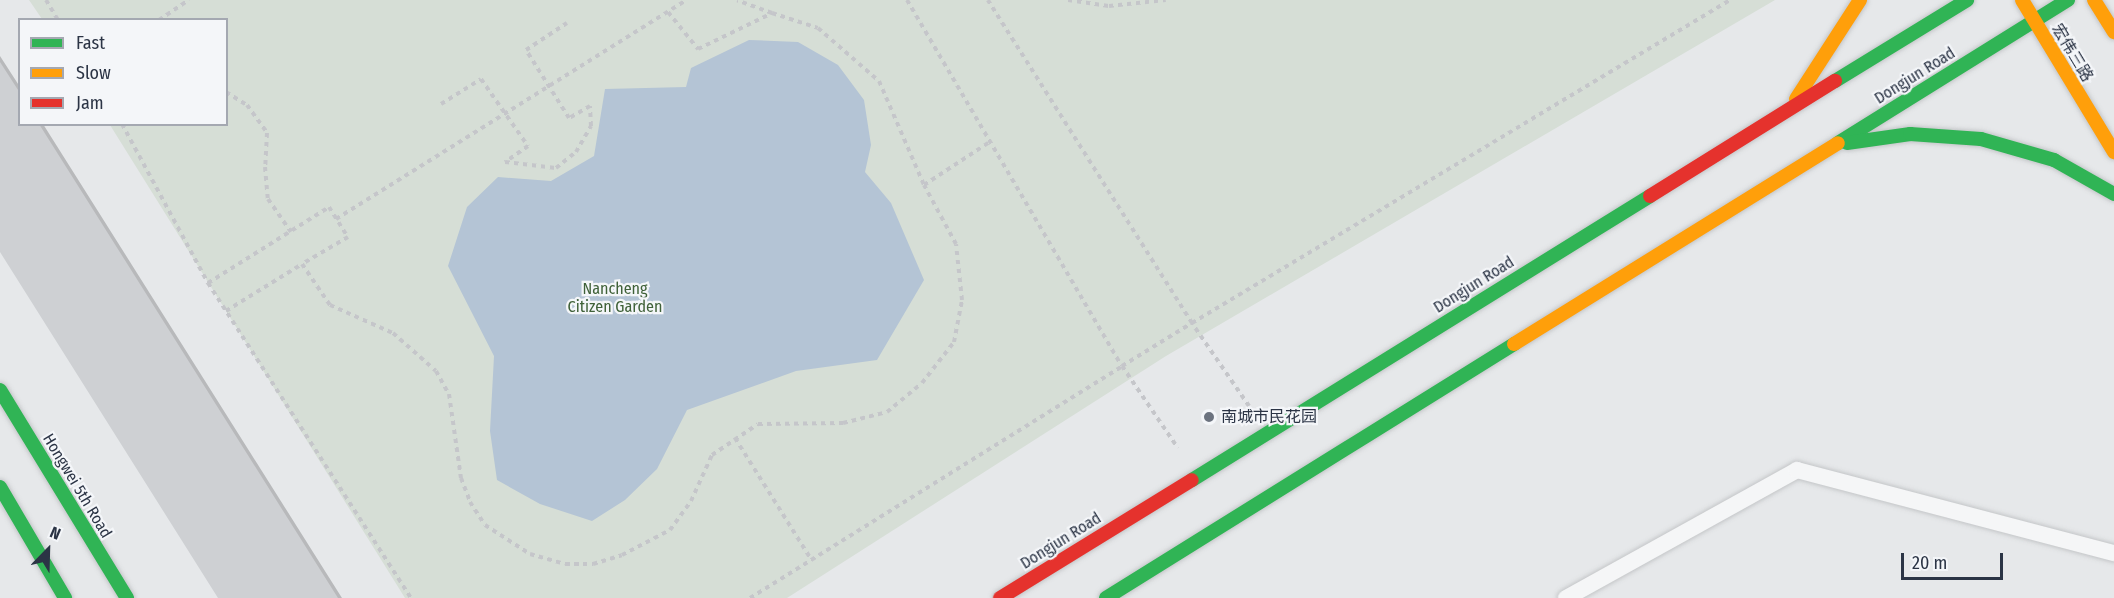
<!DOCTYPE html>
<html>
<head>
<meta charset="utf-8">
<style>
  body { margin:0 }
  #map { position:relative; width:2114px; height:598px; overflow:hidden; background:#e6e8ea; font-family:"Fira Sans Condensed","Noto Sans SC",sans-serif }
  div>[style] { position:absolute }
  [style*='--x'] { left:calc(var(--x)*1px); top:calc(var(--y)*1px); width:calc(var(--w)*1px); rotate:calc(var(--a)*1deg) }
  .green>* { inset:0; background:#d6ded6 }
  .water>* { inset:0; background:#b4c4d5 }
  .shadow>* { inset:0; background:#0003 }
  .building>* { inset:0; background:#ced0d3 }
  .path>* { height:4px; margin-top:-2px; transform-origin:0; background:repeating-linear-gradient(90deg,#c5c6ca 0 4.5px,transparent 0 9px) }
  .roads { filter:drop-shadow(0 0 2px #c4c6c8) drop-shadow(0 0 2px #c4c6c8) }
  .lane>* { height:16px; margin:-8px; padding:0 8px; transform-origin:8px; border-radius:8px; background:#f5f6f7 }
  .fast>* { height:14px; margin:-7px; padding:0 7px; transform-origin:7px; border-radius:7px; background:#30b455 }
  .slow>* { height:14px; margin:-7px; padding:0 7px; transform-origin:7px; border-radius:7px; background:#ff9f0a }
  .jam>* { height:14px; margin:-7px; padding:0 7px; transform-origin:7px; border-radius:7px; background:#e5322d }
  .dots>* { width:16px; height:16px; translate:-50% -50%; box-sizing:border-box; border:3px solid #f4f6f9; border-radius:50% }
  span { translate:-50% -50%; white-space:nowrap; text-align:center; line-height:1.15; -webkit-text-stroke:4.5px #f4f6f9; paint-order:stroke }
  .street-label { font-size:16px; color:#2b3445 }
  .park-label { font-size:16px; color:#3f6138 }
  .poi-label { font-size:16px; color:#2b3445 }
  .left { translate:0 -50%; text-align:left }
  .legend { position:absolute; left:18px; top:18px; width:210px; height:108px; box-sizing:border-box; background:#f4f6f9; border:2px solid #a4a8b1; margin:0; padding:8px 10px; list-style:none; font-size:18px; color:#2b3445 }
  .legend li { display:flex; align-items:center; gap:12px; height:30px }
  .legend b { width:30px; border:2px solid #a4a8b1 }
  .north { position:absolute; left:18px; top:520px; width:60px; height:60px; -webkit-text-stroke:4px #f4f6f9; paint-order:stroke; rotate:23deg; font-size:16px; font-weight:700; line-height:24px; text-align:center; color:#2b3445 }
  .north::after { content:''; display:block; margin:auto; width:21px; height:27px; background:#2b3445; clip-path:polygon(50% 0,100% 100%,50% 72%,0 100%) }
  .scale { position:absolute; left:1901px; top:553px; width:102px; height:27px; box-sizing:border-box; border:3px solid #2b3445; border-top:0; padding-left:8px; font-size:18px; line-height:21px; white-space:nowrap; color:#2b3445; -webkit-text-stroke:4px #f4f6f9; paint-order:stroke }
</style>
</head>
<body>
<div id="map">
  <div class="green">
    <div style="clip-path:polygon(29px 0,1775px 0,1166px 356px,787px 598px,405px 598px,110px 125px,226px 124px,226px 20px,42px 19px)"></div>
  </div>
  <div class="water">
    <div style="clip-path:polygon(749px 40px,798px 42px,838px 65px,864px 100px,871px 145px,865px 172px,891px 203px,924px 280px,877px 360px,796px 371px,687px 410px,657px 469px,625px 500px,592px 521px,540px 504px,497px 480px,490px 431px,494px 356px,448px 266px,467px 207px,498px 177px,551px 181px,594px 156px,605px 89px,686px 87px,691px 68px)"></div>
  </div>
  <div class="shadow">
    <div style="clip-path:polygon(0 56px,20px 87px,20px 124px,43px 124px,342px 598px,220px 598px,0 250px)"></div>
  </div>
  <div class="building">
    <div style="clip-path:polygon(0 62px,20px 93px,20px 124px,39px 124px,338px 598px,218px 598px,0 252px)"></div>
  </div>
  <div class="path">
    <div style="--x:46;--y:0;--w:23;--a:59"></div>
    <div style="--x:907;--y:0;--w:424;--a:59.6"></div>
    <div style="--x:1122;--y:366;--w:82;--a:-31.6"></div>
    <div style="--x:1192;--y:323;--w:382;--a:-122.3"></div>
    <div style="--x:1068;--y:0;--w:41;--a:8.3"></div>
    <div style="--x:1109;--y:6;--w:57;--a:-6"></div>
    <div style="--x:668;--y:12;--w:48;--a:51"></div>
    <div style="--x:698;--y:49;--w:82;--a:-25.9"></div>
    <div style="--x:772;--y:13;--w:37;--a:-160"></div>
    <div style="--x:772;--y:13;--w:48;--a:18.1"></div>
    <div style="--x:818;--y:28;--w:81;--a:41"></div>
    <div style="--x:879;--y:81;--w:113;--a:66.6"></div>
    <div style="--x:924;--y:185;--w:80;--a:-33.3"></div>
    <div style="--x:159;--y:20;--w:36;--a:-34"></div>
    <div style="--x:226;--y:92;--w:25;--a:32"></div>
    <div style="--x:247;--y:105;--w:34;--a:54"></div>
    <div style="--x:267;--y:133;--w:34;--a:93"></div>
    <div style="--x:265;--y:167;--w:32;--a:85"></div>
    <div style="--x:268;--y:199;--w:40;--a:55.1"></div>
    <div style="--x:441;--y:104;--w:47;--a:-32"></div>
    <div style="--x:481;--y:79;--w:82;--a:55"></div>
    <div style="--x:528;--y:146;--w:28;--a:145"></div>
    <div style="--x:505;--y:162;--w:51;--a:6.7"></div>
    <div style="--x:556;--y:168;--w:26;--a:-39"></div>
    <div style="--x:576;--y:152;--w:30;--a:-60"></div>
    <div style="--x:591;--y:126;--w:20;--a:-93"></div>
    <div style="--x:590;--y:106;--w:24;--a:150"></div>
    <div style="--x:569;--y:118;--w:80;--a:-122.3"></div>
    <div style="--x:526;--y:50;--w:49;--a:-33.4"></div>
    <div style="--x:122;--y:124;--w:181;--a:61.6"></div>
    <div style="--x:208;--y:283;--w:375;--a:57.2"></div>
    <div style="--x:336;--y:219;--w:414;--a:-32"></div>
    <div style="--x:208;--y:283;--w:143;--a:-32.1"></div>
    <div style="--x:329;--y:207;--w:36;--a:58"></div>
    <div style="--x:348;--y:237;--w:53;--a:149.6"></div>
    <div style="--x:302;--y:264;--w:50;--a:55.7"></div>
    <div style="--x:330;--y:305;--w:69;--a:24"></div>
    <div style="--x:393;--y:333;--w:57;--a:41.5"></div>
    <div style="--x:436;--y:371;--w:26;--a:61"></div>
    <div style="--x:449;--y:394;--w:85;--a:81.9"></div>
    <div style="--x:461;--y:478;--w:26;--a:69"></div>
    <div style="--x:470;--y:502;--w:27;--a:57"></div>
    <div style="--x:485;--y:525;--w:54;--a:32.8"></div>
    <div style="--x:530;--y:554;--w:36;--a:16"></div>
    <div style="--x:565;--y:564;--w:28;--a:0"></div>
    <div style="--x:593;--y:564;--w:30;--a:-17"></div>
    <div style="--x:622;--y:555;--w:54;--a:-27.5"></div>
    <div style="--x:670;--y:530;--w:36;--a:-54"></div>
    <div style="--x:691;--y:501;--w:51;--a:-65.5"></div>
    <div style="--x:712;--y:455;--w:55;--a:-34"></div>
    <div style="--x:758;--y:424;--w:85;--a:-0.7"></div>
    <div style="--x:843;--y:423;--w:45;--a:-14"></div>
    <div style="--x:887;--y:412;--w:45;--a:-39.6"></div>
    <div style="--x:922;--y:383;--w:52;--a:-52"></div>
    <div style="--x:954;--y:342;--w:43;--a:-79.2"></div>
    <div style="--x:962;--y:300;--w:56;--a:-96.1"></div>
    <div style="--x:956;--y:244;--w:67;--a:-118.5"></div>
    <div style="--x:226;--y:311;--w:89;--a:-31.7"></div>
    <div style="--x:1249;--y:406;--w:101;--a:-124.5"></div>
    <div style="--x:1192;--y:323;--w:628;--a:-30.98"></div>
    <div style="--x:735;--y:438;--w:143;--a:57.9"></div>
    <div style="--x:750;--y:598;--w:438;--a:-31.9"></div>
    <div style="--x:1122;--y:366;--w:99;--a:55.7"></div>
  </div>
  <div class="roads">
    <div class="lane">
      <div style="--x:1566;--y:598;--w:264;--a:-29"></div>
      <div style="--x:1797;--y:470;--w:328;--a:14.7"></div>
    </div>
    <div class="fast">
      <div style="--x:1835;--y:81;--w:155;--a:-31.5"></div>
      <div style="--x:1838;--y:143;--w:271;--a:-31.9"></div>
      <div style="--x:1847;--y:143;--w:64;--a:-8.1"></div>
      <div style="--x:1910;--y:134;--w:71;--a:4"></div>
      <div style="--x:1981;--y:139;--w:76;--a:16"></div>
      <div style="--x:2054;--y:160;--w:69;--a:29.5"></div>
      <div style="--x:0;--y:390;--w:244;--a:58.6"></div>
      <div style="--x:1192;--y:480;--w:539;--a:-31.8"></div>
      <div style="--x:0;--y:487;--w:129;--a:59.6"></div>
      <div style="--x:1106;--y:598;--w:481;--a:-31.9"></div>
    </div>
    <div class="slow">
      <div style="--x:2022;--y:0;--w:178;--a:58.8"></div>
      <div style="--x:2094;--y:0;--w:38;--a:58"></div>
      <div style="--x:1796;--y:99;--w:118;--a:-57.1"></div>
      <div style="--x:1514;--y:344;--w:381;--a:-31.8"></div>
    </div>
    <div class="jam">
      <div style="--x:1650;--y:196;--w:218;--a:-31.9"></div>
      <div style="--x:1000;--y:598;--w:225;--a:-31.6"></div>
    </div>
  </div>
  <div class="dots">
    <div style="left:1209px;top:417px;background:#6c737f"></div>
  </div>
  <div class="street-label">
    <span style="left:2072px;top:53px;rotate:59deg">宏伟三路</span>
    <span style="left:1915px;top:76px;rotate:-32deg">Dongjun Road</span>
    <span style="left:1474px;top:285px;rotate:-32deg">Dongjun Road</span>
    <span style="left:77px;top:486px;rotate:59deg">Hongwei 5th Road</span>
    <span style="left:1061px;top:541px;rotate:-32deg">Dongjun Road</span>
  </div>
  <div class="park-label">
    <span style="left:615px;top:298px">Nancheng<br>Citizen Garden</span>
  </div>
  <div class="poi-label">
    <span class="left" style="left:1221px;top:417px">南城市民花园</span>
  </div>
  <ul class="legend">
  <li><b style="height:8px;background:#30b455"></b>Fast</li>
  <li><b style="height:8px;background:#ff9f0a"></b>Slow</li>
  <li><b style="height:8px;background:#e5322d"></b>Jam</li>
  </ul>
  <div class="north">N</div>
  <div class="scale">20 m</div>
</div>
</body>
</html>
